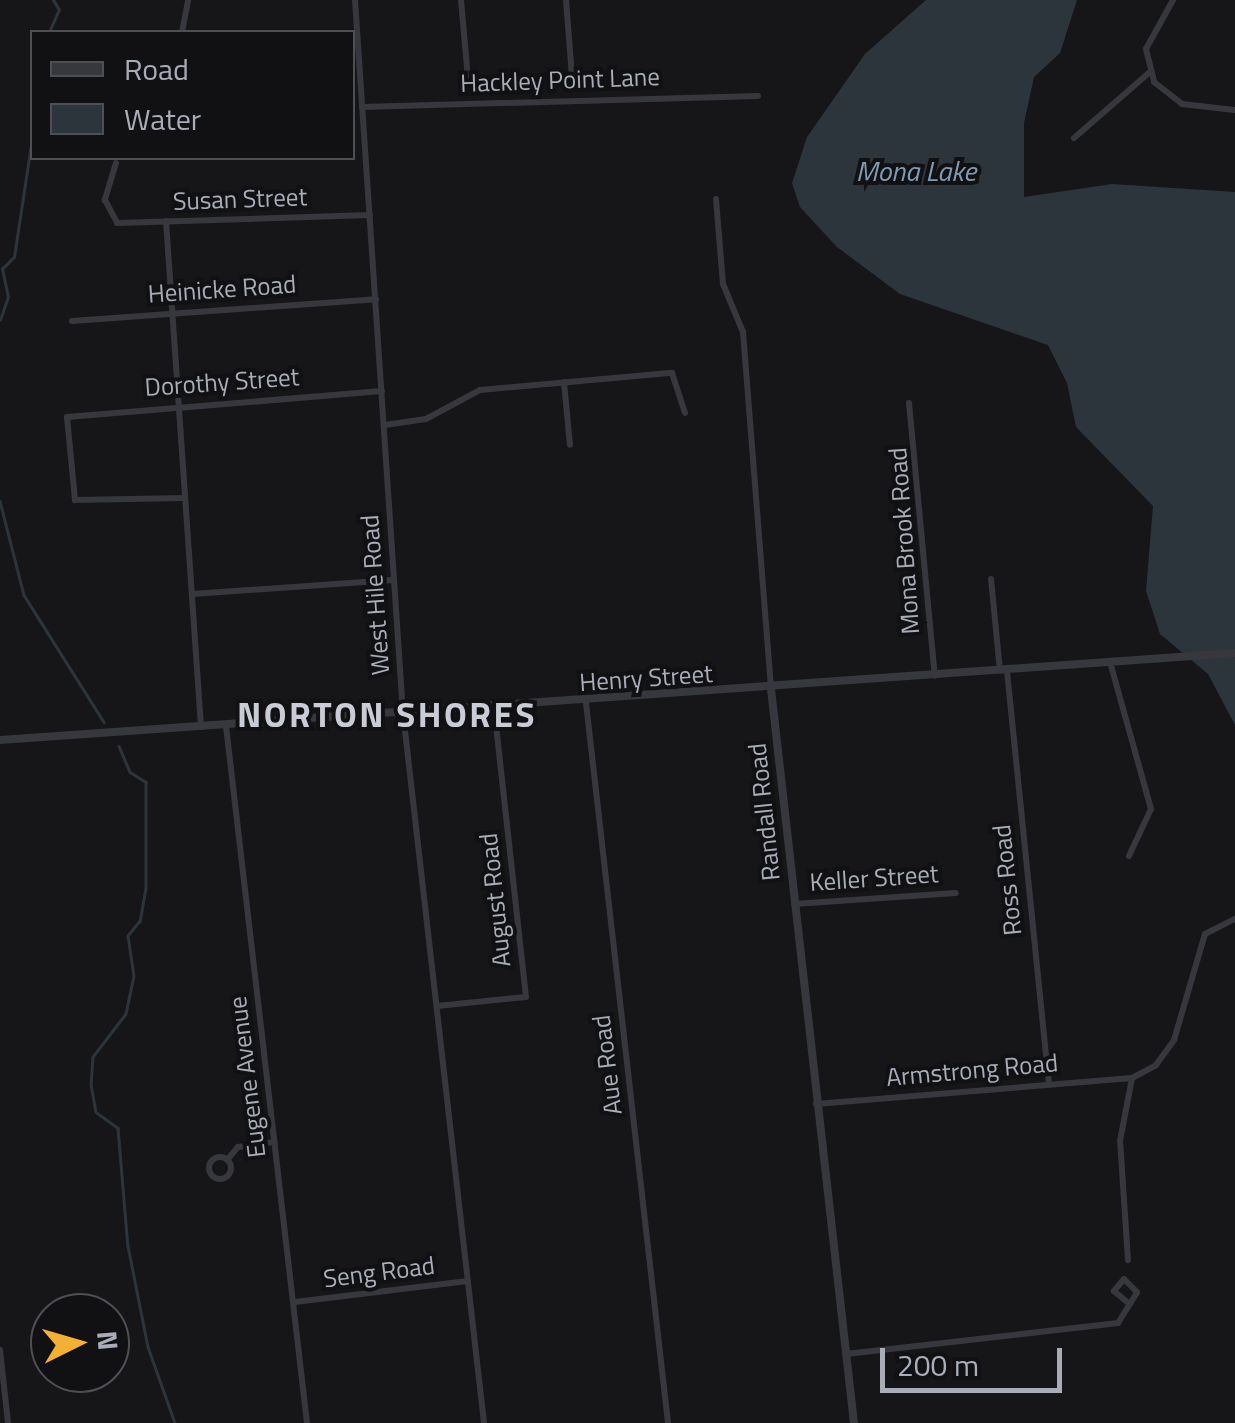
<!DOCTYPE html>
<html>
<head>
<meta charset="utf-8">
<style>
  body { margin:0 }
  #map { position:relative; width:1235px; height:1423px; overflow:hidden; background:#161618; font-family:"Titillium Web",sans-serif }
  div>[style] { position:absolute }
  [style*='--x'] { left:calc(var(--x)*1px); top:calc(var(--y)*1px); width:calc(var(--w)*1px); rotate:calc(var(--a)*1deg) }
  .water>* { inset:0; background:#2c353c }
  .stream>* { height:2.5px; margin:-1.25px; padding:0 1.25px; transform-origin:1.25px; border-radius:1.25px; background:#2c353c }
  .minor>* { height:6px; margin:-3px; padding:0 3px; transform-origin:3px; border-radius:3px; background:#37383d }
  .minor>.ring { margin:-3px; padding:0; box-sizing:content-box; background:none; border:6px solid #37383d; border-radius:50% }
  .tertiary>* { height:8px; margin:-4px; padding:0 4px; transform-origin:4px; border-radius:4px; background:#37383d }
  span { translate:-50% -50%; white-space:nowrap; text-align:center; line-height:1.15; -webkit-text-stroke:8px #111113; paint-order:stroke }
  .street-label { font-size:25px; color:#a8adb8 }
  .water-label { font-size:28px; color:#7f9bb3; font-style:italic }
  .district-label { font-size:35px; color:#c9ccd4; font-weight:700; letter-spacing:2.5px }
  .legend { position:absolute; left:30px; top:30px; width:325px; height:130px; box-sizing:border-box; background:#111113; border:2px solid #4d4f55; margin:0; padding:12px 18px; list-style:none; font-size:30px; color:#a8adb8 }
  .legend li { display:flex; align-items:center; gap:20px; height:50px }
  .legend b { width:50px; border:2px solid #4d4f55 }
  .north { position:absolute; left:30px; top:1293px; width:100px; height:100px; box-sizing:border-box; background:#111113; border:2px solid #4d4f55; border-radius:50%; rotate:85deg; font-size:28px; font-weight:700; line-height:40px; text-align:center; color:#a8adb8 }
  .north::after { content:''; display:block; margin:auto; width:35px; height:45px; background:#f2b134; clip-path:polygon(50% 0,100% 100%,50% 72%,0 100%) }
  .scale { position:absolute; left:880px; top:1348px; width:182px; height:45px; box-sizing:border-box; border:5px solid #a8adb8; border-top:0; padding-left:12px; font-size:30px; line-height:35px; white-space:nowrap; color:#a8adb8; -webkit-text-stroke:8px #111113; paint-order:stroke }
</style>
</head>
<body>
<div id="map">
  <div class="water">
    <div style="clip-path:polygon(926px 0,1077px 0,1060px 53px,1034px 77px,1024px 123px,1024px 197px,1112px 184px,1235px 192px,1235px 725px,1208px 674px,1160px 634px,1146px 591px,1153px 506px,1076px 427px,1067px 383px,1048px 345px,900px 294px,837px 247px,800px 207px,792px 183px,807px 137px,865px 54px)"></div>
  </div>
  <div class="stream">
    <div style="--x:49;--y:32;--w:24;--a:-66"></div>
    <div style="--x:59;--y:10;--w:12;--a:-121"></div>
    <div style="--x:0;--y:320;--w:24;--a:-71"></div>
    <div style="--x:8;--y:297;--w:29;--a:-102"></div>
    <div style="--x:2;--y:269;--w:17;--a:-45"></div>
    <div style="--x:14;--y:257;--w:120;--a:-81.4"></div>
    <div style="--x:0;--y:501;--w:97;--a:75.7"></div>
    <div style="--x:24;--y:595;--w:150;--a:57.8"></div>
    <div style="--x:119;--y:746;--w:28;--a:67"></div>
    <div style="--x:130;--y:772;--w:19;--a:32"></div>
    <div style="--x:146;--y:782;--w:106;--a:90"></div>
    <div style="--x:146;--y:888;--w:34;--a:100"></div>
    <div style="--x:140;--y:921;--w:19;--a:129"></div>
    <div style="--x:128;--y:936;--w:40;--a:81.5"></div>
    <div style="--x:134;--y:976;--w:39;--a:102"></div>
    <div style="--x:126;--y:1014;--w:54;--a:127.5"></div>
    <div style="--x:93;--y:1057;--w:27;--a:94"></div>
    <div style="--x:91;--y:1084;--w:28;--a:80"></div>
    <div style="--x:96;--y:1112;--w:27;--a:36"></div>
    <div style="--x:118;--y:1128;--w:118;--a:85.2"></div>
    <div style="--x:128;--y:1246;--w:103;--a:78.8"></div>
    <div style="--x:148;--y:1347;--w:81;--a:70.4"></div>
  </div>
  <div class="minor">
    <div style="--x:355;--y:0;--w:715;--a:86.15"></div>
    <div style="--x:403;--y:713;--w:715;--a:83.49"></div>
    <div style="--x:461;--y:0;--w:79;--a:84.9"></div>
    <div style="--x:566;--y:0;--w:89;--a:85.5"></div>
    <div style="--x:1173;--y:0;--w:56;--a:118.9"></div>
    <div style="--x:1146;--y:49;--w:34;--a:76"></div>
    <div style="--x:1154;--y:82;--w:36;--a:38"></div>
    <div style="--x:1182;--y:104;--w:53;--a:6.5"></div>
    <div style="--x:182;--y:32;--w:33;--a:-79"></div>
    <div style="--x:362;--y:107;--w:396;--a:-1.6"></div>
    <div style="--x:1074;--y:138;--w:101;--a:-41"></div>
    <div style="--x:116;--y:163;--w:39;--a:107"></div>
    <div style="--x:105;--y:200;--w:26;--a:62"></div>
    <div style="--x:117;--y:223;--w:253;--a:-1.8"></div>
    <div style="--x:716;--y:199;--w:85;--a:85.3"></div>
    <div style="--x:723;--y:284;--w:52;--a:67.4"></div>
    <div style="--x:743;--y:332;--w:357;--a:85.5"></div>
    <div style="--x:166;--y:221;--w:507;--a:86.04"></div>
    <div style="--x:72;--y:321;--w:305;--a:-4.1"></div>
    <div style="--x:564;--y:382;--w:63;--a:84.6"></div>
    <div style="--x:909;--y:403;--w:274;--a:84.6"></div>
    <div style="--x:385;--y:425;--w:41;--a:-8.3"></div>
    <div style="--x:426;--y:419;--w:61;--a:-28.2"></div>
    <div style="--x:480;--y:390;--w:193;--a:-5.1"></div>
    <div style="--x:672;--y:373;--w:42;--a:72"></div>
    <div style="--x:185;--y:498;--w:110;--a:179"></div>
    <div style="--x:75;--y:500;--w:83;--a:-95.5"></div>
    <div style="--x:67;--y:417;--w:316;--a:-4.7"></div>
    <div style="--x:991;--y:579;--w:92;--a:84.4"></div>
    <div style="--x:192;--y:594;--w:201;--a:-4"></div>
    <div style="--x:1110;--y:662;--w:153;--a:74.4"></div>
    <div style="--x:1151;--y:809;--w:52;--a:115.1"></div>
    <div style="--x:1007;--y:671;--w:415;--a:84.2"></div>
    <div style="--x:586;--y:703;--w:725;--a:83.5"></div>
    <div style="--x:226;--y:726;--w:702;--a:83.37"></div>
    <div style="--x:794;--y:904;--w:162;--a:-3.9"></div>
    <div style="--x:437;--y:1006;--w:89;--a:-5.8"></div>
    <div style="--x:526;--y:997;--w:291;--a:-96.3"></div>
    <div style="--x:816;--y:1104;--w:317;--a:-4.7"></div>
    <div class="ring" style="left:209px;top:1157px;width:16px;height:16px"></div>
    <div style="--x:227;--y:1160;--w:17;--a:-50"></div>
    <div style="--x:238;--y:1147;--w:37;--a:-8"></div>
    <div style="--x:1128;--y:1260;--w:119;--a:-93.8"></div>
    <div style="--x:1120;--y:1141;--w:64;--a:-79.2"></div>
    <div style="--x:1132;--y:1078;--w:27;--a:-28"></div>
    <div style="--x:1156;--y:1065;--w:31;--a:-54"></div>
    <div style="--x:1174;--y:1040;--w:110;--a:-73.7"></div>
    <div style="--x:1205;--y:934;--w:34;--a:-27"></div>
    <div style="--x:295;--y:1302;--w:174;--a:-6.9"></div>
    <div style="--x:0;--y:1350;--w:73;--a:83.7"></div>
    <div style="--x:846;--y:1354;--w:274;--a:-6.5"></div>
    <div style="--x:1118;--y:1323;--w:36;--a:-58"></div>
    <div style="--x:1137;--y:1292;--w:18;--a:-135"></div>
    <div style="--x:1124;--y:1279;--w:16;--a:130"></div>
    <div style="--x:1114;--y:1291;--w:17;--a:40"></div>
  </div>
  <div class="tertiary">
    <div style="--x:771;--y:689;--w:739;--a:83.55"></div>
    <div style="--x:0;--y:740;--w:1238;--a:-4.03"></div>
  </div>
  <div class="street-label">
    <span style="left:560px;top:80px;rotate:-2deg">Hackley Point Lane</span>
    <span style="left:240px;top:199px;rotate:-2deg">Susan Street</span>
    <span style="left:222px;top:289px;rotate:-4deg">Heinicke Road</span>
    <span style="left:222px;top:382px;rotate:-4deg">Dorothy Street</span>
    <span style="left:904px;top:541px;rotate:-94deg">Mona Brook Road</span>
    <span style="left:375px;top:595px;rotate:-94deg">West Hile Road</span>
    <span style="left:646px;top:678px;rotate:-4deg">Henry Street</span>
    <span style="left:764px;top:812px;rotate:-96deg">Randall Road</span>
    <span style="left:874px;top:878px;rotate:-4deg">Keller Street</span>
    <span style="left:1007px;top:880px;rotate:-96deg">Ross Road</span>
    <span style="left:495px;top:900px;rotate:-96deg">August Road</span>
    <span style="left:607px;top:1065px;rotate:-97deg">Aue Road</span>
    <span style="left:972px;top:1070px;rotate:-5deg">Armstrong Road</span>
    <span style="left:247px;top:1077px;rotate:-97deg">Eugene Avenue</span>
    <span style="left:379px;top:1272px;rotate:-7deg">Seng Road</span>
  </div>
  <div class="water-label">
    <span style="left:916px;top:171px">Mona Lake</span>
  </div>
  <div class="district-label">
    <span style="left:387px;top:714px">NORTON SHORES</span>
  </div>
  <ul class="legend">
  <li><b style="height:12px;background:#37383d"></b>Road</li>
  <li><b style="height:28px;background:#2c353c"></b>Water</li>
  </ul>
  <div class="north">N</div>
  <div class="scale">200 m</div>
</div>
</body>
</html>
